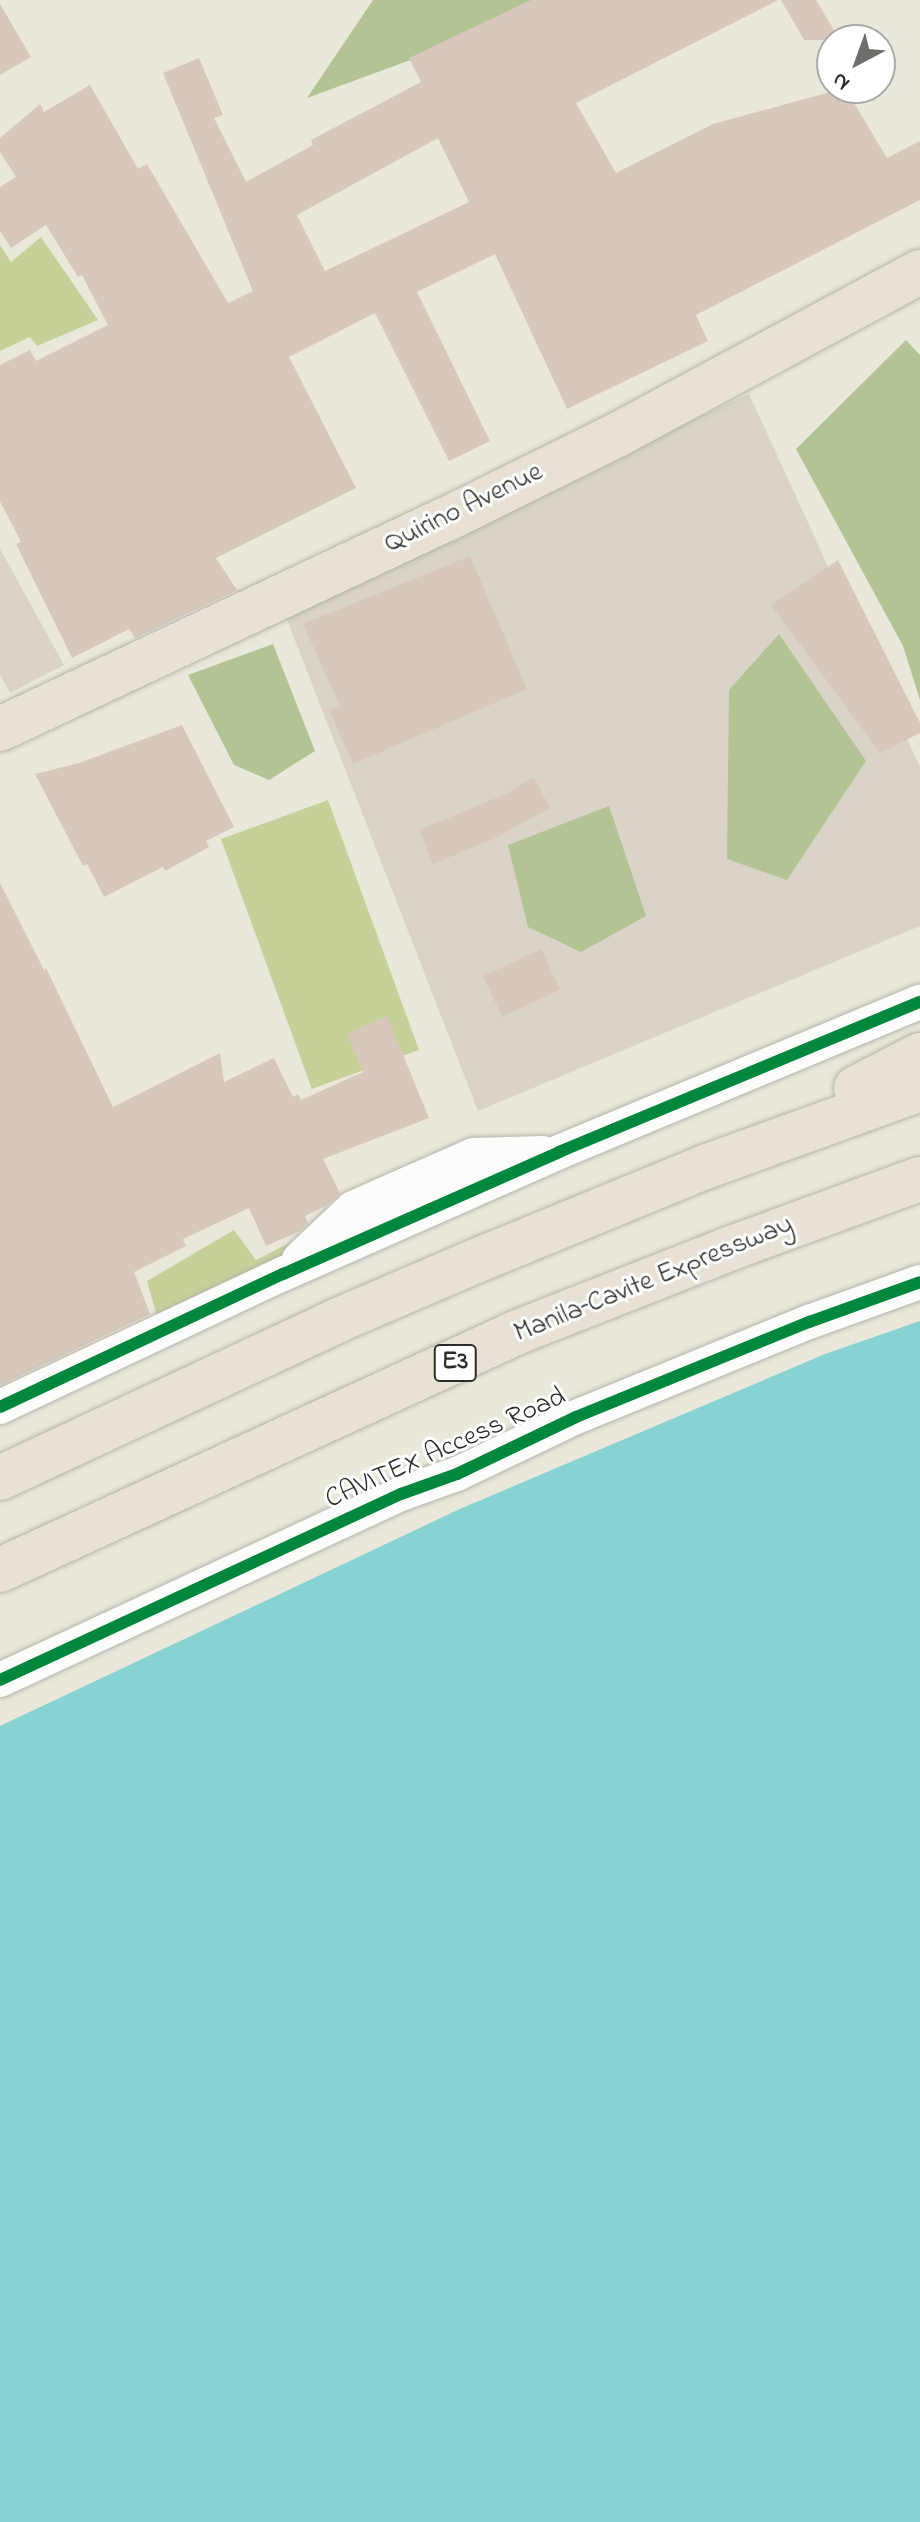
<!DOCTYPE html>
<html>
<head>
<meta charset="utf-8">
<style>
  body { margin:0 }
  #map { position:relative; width:920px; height:2522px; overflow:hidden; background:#eae8db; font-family:"Indie Flower",sans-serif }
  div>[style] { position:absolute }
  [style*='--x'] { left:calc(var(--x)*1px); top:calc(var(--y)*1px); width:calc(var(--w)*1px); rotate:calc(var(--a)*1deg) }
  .industrial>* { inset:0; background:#d9d3c8 }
  .green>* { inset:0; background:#c6d19a; transform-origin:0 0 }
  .forest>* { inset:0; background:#b3c494 }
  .water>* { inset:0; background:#87d2d3 }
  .building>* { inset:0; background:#d8c8bb; transform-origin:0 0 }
  .roads { filter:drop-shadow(0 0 2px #b5b4ac) drop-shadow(0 0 2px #b5b4ac) }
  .minor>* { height:34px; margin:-17px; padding:0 17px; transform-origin:17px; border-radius:17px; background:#fcfcfa }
  .major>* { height:44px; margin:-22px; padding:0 22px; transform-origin:22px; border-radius:22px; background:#e7e2d5 }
  .highway>* { height:44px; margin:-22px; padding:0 22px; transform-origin:22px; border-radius:22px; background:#e7e2d5 }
  .cycleway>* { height:12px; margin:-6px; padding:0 6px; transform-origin:6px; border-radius:6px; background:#00873e }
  span { translate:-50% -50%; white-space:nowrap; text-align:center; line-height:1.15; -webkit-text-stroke:6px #fff; paint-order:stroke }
  .shield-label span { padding:2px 6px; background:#fff; border:2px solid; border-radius:6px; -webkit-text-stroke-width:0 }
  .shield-label { font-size:26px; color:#2b2b2b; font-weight:700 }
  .street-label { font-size:28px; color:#2b2b2b }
  .north { position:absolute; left:816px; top:24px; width:80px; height:80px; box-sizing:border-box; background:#fff; border:2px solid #aaa; border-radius:50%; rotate:221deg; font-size:22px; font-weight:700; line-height:32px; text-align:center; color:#2b2b2b }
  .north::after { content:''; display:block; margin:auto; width:28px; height:36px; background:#6e6d69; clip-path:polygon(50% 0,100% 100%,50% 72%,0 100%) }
</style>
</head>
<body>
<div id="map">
  <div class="industrial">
    <div style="clip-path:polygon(749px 394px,920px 767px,920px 926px,478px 1111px,282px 607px)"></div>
    <div style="clip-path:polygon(0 549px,64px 665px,10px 693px,0 675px)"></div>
  </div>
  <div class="green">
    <div style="clip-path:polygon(41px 237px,98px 320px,37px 346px,30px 337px,0 351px,0 245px,11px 262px)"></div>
    <div style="left:328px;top:800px;width:266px;height:114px;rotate:70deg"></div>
    <div style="clip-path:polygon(234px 1230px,256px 1260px,295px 1240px,300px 1253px,160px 1327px,147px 1281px)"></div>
  </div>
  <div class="forest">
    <div style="clip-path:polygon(373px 0,574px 0,307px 98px)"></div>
    <div style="clip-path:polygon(906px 340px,920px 355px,920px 700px,903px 646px,796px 449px)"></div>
    <div style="clip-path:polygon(779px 634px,866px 761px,787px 880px,727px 859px,729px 690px)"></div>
    <div style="clip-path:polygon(273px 644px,315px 751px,269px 780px,234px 765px,188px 675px)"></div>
    <div style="clip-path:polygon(609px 806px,646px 916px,581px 952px,528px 927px,508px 845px)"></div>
  </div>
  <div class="water">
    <div style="clip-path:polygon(920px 1321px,920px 2522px,0 2522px,0 1726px,462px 1508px,825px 1354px)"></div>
  </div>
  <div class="building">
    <div style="clip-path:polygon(evenodd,531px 0,778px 0,576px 103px,616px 173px,713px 124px,845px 88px,887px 158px,920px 141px,920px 200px,696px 315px,708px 341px,567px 409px,495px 254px,417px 292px,490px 441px,449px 461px,375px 313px,289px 357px,356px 488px,216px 558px,237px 590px,135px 638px,129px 629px,72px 658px,16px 544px,21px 542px,0 501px,0 365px,30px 350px,36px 361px,108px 325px,82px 275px,78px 277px,46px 225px,11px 248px,0 231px,0 187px,16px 177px,0 152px,0 138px,40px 104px,44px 112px,90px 85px,138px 169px,147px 164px,228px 303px,253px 291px,163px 73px,199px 58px,223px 115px,214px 118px,246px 182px,313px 145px,311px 140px,421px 82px,409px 58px,531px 0,438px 138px,469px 202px,325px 271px,297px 215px,438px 138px)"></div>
    <div style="clip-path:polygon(781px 0,816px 0,840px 40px,804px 40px)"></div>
    <div style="clip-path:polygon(0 4px,31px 57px,0 75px)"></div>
    <div style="clip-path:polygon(470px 556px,527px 689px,353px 764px,329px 710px,340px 706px,303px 624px)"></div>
    <div style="clip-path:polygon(838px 560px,920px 723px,920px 733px,880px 753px,771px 605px)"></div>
    <div style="clip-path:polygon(182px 725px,234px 827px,206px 841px,209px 847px,165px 871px,163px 867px,104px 897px,87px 864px,83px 866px,35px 774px,79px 763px)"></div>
    <div style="clip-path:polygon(534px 777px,550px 808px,493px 839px,433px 864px,419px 830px,506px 794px)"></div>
    <div style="clip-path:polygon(0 883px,44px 970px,46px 968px,113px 1107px,220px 1053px,224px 1082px,274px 1058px,293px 1097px,298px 1094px,301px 1100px,363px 1072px,347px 1034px,387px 1016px,429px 1118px,323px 1159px,340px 1193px,326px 1206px,305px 1216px,308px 1223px,300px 1231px,266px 1246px,249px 1208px,183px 1239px,186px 1246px,134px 1272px,150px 1314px,0 1385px)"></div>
    <div style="left:541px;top:949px;width:45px;height:64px;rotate:65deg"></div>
  </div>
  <div class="roads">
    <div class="minor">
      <div style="--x:299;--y:1259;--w:74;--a:-43.4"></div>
      <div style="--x:353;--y:1208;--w:32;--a:-24"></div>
      <div style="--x:382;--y:1195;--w:99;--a:-23.7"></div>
      <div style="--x:473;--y:1155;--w:70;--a:-1.6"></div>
      <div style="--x:0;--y:1407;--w:313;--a:-25.2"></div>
      <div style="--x:283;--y:1274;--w:302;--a:-23.8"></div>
      <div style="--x:559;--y:1152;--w:391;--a:-22.6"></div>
      <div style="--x:0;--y:1680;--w:442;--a:-24.9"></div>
      <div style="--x:401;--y:1494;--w:59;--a:-19.7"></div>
      <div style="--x:457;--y:1474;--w:132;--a:-25.6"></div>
      <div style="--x:576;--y:1417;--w:252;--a:-22.2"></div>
      <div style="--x:809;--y:1322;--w:118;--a:-19.8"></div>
    </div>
    <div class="major">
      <div style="--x:0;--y:729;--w:492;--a:-25.2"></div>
      <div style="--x:445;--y:520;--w:194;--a:-26.3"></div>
      <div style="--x:619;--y:434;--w:342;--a:-28.3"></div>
    </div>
    <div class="highway">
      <div style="--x:856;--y:1088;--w:72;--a:-27.3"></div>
      <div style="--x:0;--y:1478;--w:371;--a:-25"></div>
      <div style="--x:336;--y:1321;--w:165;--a:-23.2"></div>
      <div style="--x:488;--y:1256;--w:235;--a:-22.3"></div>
      <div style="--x:705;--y:1167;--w:229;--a:-19.9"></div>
      <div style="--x:0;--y:1570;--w:570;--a:-24.68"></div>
      <div style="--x:518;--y:1332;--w:232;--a:-21.5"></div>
      <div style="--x:734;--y:1247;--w:198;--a:-20.1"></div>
    </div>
  </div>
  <div class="cycleway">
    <div style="--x:0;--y:1407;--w:313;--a:-25.2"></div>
    <div style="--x:283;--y:1274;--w:302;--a:-23.8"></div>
    <div style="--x:559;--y:1152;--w:391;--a:-22.6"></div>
    <div style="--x:0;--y:1680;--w:442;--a:-24.9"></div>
    <div style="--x:401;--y:1494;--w:59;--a:-19.7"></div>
    <div style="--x:457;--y:1474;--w:132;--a:-25.6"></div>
    <div style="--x:576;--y:1417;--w:252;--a:-22.2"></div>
    <div style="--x:809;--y:1322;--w:118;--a:-19.8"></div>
  </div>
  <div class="shield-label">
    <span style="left:455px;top:1363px">E3</span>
  </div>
  <div class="street-label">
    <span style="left:464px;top:509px;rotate:-26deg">Quirino Avenue</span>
    <span style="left:654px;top:1280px;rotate:-22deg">Manila–Cavite Expressway</span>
    <span style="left:446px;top:1449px;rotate:-24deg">CAVITEX Access Road</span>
  </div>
  <div class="north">N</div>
</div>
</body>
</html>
